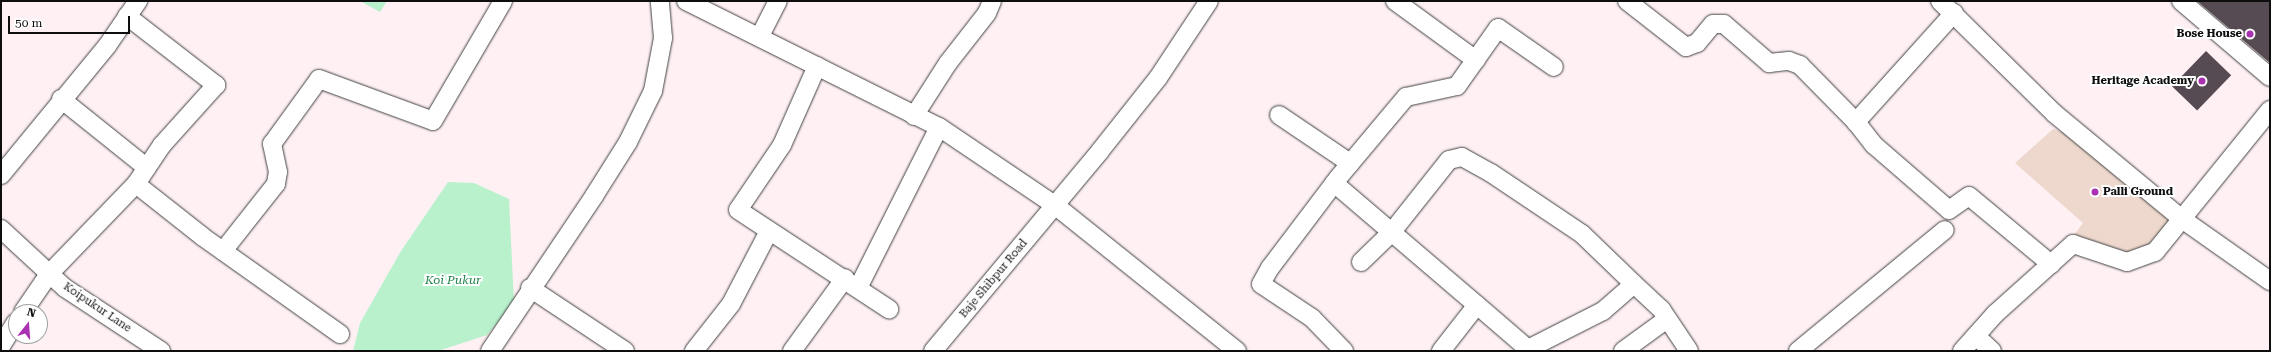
<!DOCTYPE html>
<html>
<head>
<meta charset="utf-8">
<style>
  body { margin:0 }
  #map { position:relative; width:2271px; height:352px; overflow:hidden; background:#fef0f3; font-family:"Roboto Serif",serif }
  div>[style] { position:absolute }
  [style*='--x'] { left:calc(var(--x)*1px); top:calc(var(--y)*1px); width:calc(var(--w)*1px); rotate:calc(var(--a)*1deg) }
  .pitch>* { inset:0; background:#eed8cd }
  .water>* { inset:0; background:#b9f1cd }
  .building>* { inset:0; background:#564b52; transform-origin:0 0 }
  .roads { filter:drop-shadow(0 0 1px #414141) drop-shadow(0 0 1px #414141) }
  .street>* { height:18px; margin:-9px; padding:0 9px; transform-origin:9px; border-radius:9px; background:#fff }
  .dots>* { width:11px; height:11px; translate:-50% -50%; box-sizing:border-box; border:2px solid #fff; border-radius:50% }
  span { translate:-50% -50%; white-space:nowrap; text-align:center; line-height:1.15; -webkit-text-stroke:4px #fff; paint-order:stroke }
  .poi-label { font-size:11px; color:#0e0e0e; font-weight:700 }
  .right { translate:-100% -50%; text-align:right }
  .left { translate:0 -50%; text-align:left }
  .street-label { font-size:11px; color:#0e0e0e }
  .water-label { font-size:12px; color:#1f8248; font-style:italic }
  .frame { position:absolute; inset:0; border:2px solid #0e0e0e; pointer-events:none }
  .north { position:absolute; left:8px; top:304px; width:40px; height:40px; box-sizing:border-box; background:#fff; border:1px solid #9f9f9f; border-radius:50%; rotate:17deg; font-size:11px; font-weight:700; line-height:16px; text-align:center; color:#0e0e0e }
  .north::after { content:''; display:block; margin:auto; width:14px; height:18px; background:#ab31b3; clip-path:polygon(50% 0,100% 100%,50% 72%,0 100%) }
  .scale { position:absolute; left:8px; top:16px; width:122px; height:18px; box-sizing:border-box; border:2px solid #0e0e0e; border-top:0; padding-left:5px; font-size:12px; line-height:14px; white-space:nowrap; color:#0e0e0e; -webkit-text-stroke:3px #fff; paint-order:stroke }
</style>
</head>
<body>
<div id="map">
  <div class="pitch">
    <div style="clip-path:polygon(2053px 129px,2073px 136px,2176px 221px,2153px 248px,2125px 256px,2071px 239px,2083px 223px,2015px 163px)"></div>
  </div>
  <div class="water">
    <div style="clip-path:polygon(360px 1px,387px 1px,380px 12px)"></div>
    <div style="clip-path:polygon(448px 182px,474px 183px,509px 199px,514px 303px,487px 335px,438px 351px,353px 351px,360px 323px,401px 251px)"></div>
  </div>
  <div class="building">
    <div style="clip-path:polygon(2197px 1px,2270px 1px,2270px 63px)"></div>
    <div style="left:2206px;top:51px;width:35px;height:49px;rotate:44deg"></div>
  </div>
  <div class="roads">
    <div class="street">
      <div style="--x:686;--y:1;--w:283;--a:26.5"></div>
      <div style="--x:939;--y:127;--w:141;--a:34"></div>
      <div style="--x:1056;--y:206;--w:232;--a:38.7"></div>
      <div style="--x:1395;--y:1;--w:100;--a:36.1"></div>
      <div style="--x:1627;--y:1;--w:75;--a:37.9"></div>
      <div style="--x:1686;--y:47;--w:12;--a:-20"></div>
      <div style="--x:1697;--y:43;--w:25;--a:-50"></div>
      <div style="--x:1713;--y:24;--w:11;--a:0"></div>
      <div style="--x:1724;--y:24;--w:60;--a:40.9"></div>
      <div style="--x:1769;--y:63;--w:20;--a:-6"></div>
      <div style="--x:1789;--y:61;--w:12;--a:20"></div>
      <div style="--x:1800;--y:65;--w:80;--a:45.5"></div>
      <div style="--x:1940;--y:1;--w:161;--a:44.5"></div>
      <div style="--x:2055;--y:114;--w:165;--a:39.6"></div>
      <div style="--x:2182;--y:219;--w:108;--a:35.2"></div>
      <div style="--x:2181;--y:1;--w:117;--a:40.5"></div>
      <div style="--x:1954;--y:13;--w:147;--a:132"></div>
      <div style="--x:1856;--y:122;--w:29;--a:52"></div>
      <div style="--x:1874;--y:145;--w:99;--a:40.9"></div>
      <div style="--x:1949;--y:210;--w:24;--a:-35"></div>
      <div style="--x:1969;--y:196;--w:107;--a:39.7"></div>
      <div style="--x:127;--y:16;--w:113;--a:37.8"></div>
      <div style="--x:216;--y:85;--w:81;--a:132"></div>
      <div style="--x:162;--y:145;--w:47;--a:123.7"></div>
      <div style="--x:760;--y:36;--w:39;--a:-63"></div>
      <div style="--x:817;--y:66;--w:86;--a:113.9"></div>
      <div style="--x:782;--y:145;--w:78;--a:124.1"></div>
      <div style="--x:738;--y:210;--w:181;--a:33.3"></div>
      <div style="--x:61;--y:99;--w:110;--a:38.7"></div>
      <div style="--x:1279;--y:115;--w:86;--a:34.1"></div>
      <div style="--x:914;--y:116;--w:63;--a:-57.3"></div>
      <div style="--x:948;--y:63;--w:63;--a:-52"></div>
      <div style="--x:987;--y:13;--w:13;--a:-67"></div>
      <div style="--x:1;--y:175;--w:167;--a:-50.6"></div>
      <div style="--x:107;--y:46;--w:55;--a:-55.4"></div>
      <div style="--x:1334;--y:183;--w:188;--a:40.5"></div>
      <div style="--x:1;--y:229;--w:87;--a:42.7"></div>
      <div style="--x:65;--y:288;--w:115;--a:33.3"></div>
      <div style="--x:223;--y:251;--w:85;--a:-51.7"></div>
      <div style="--x:276;--y:184;--w:12;--a:-81"></div>
      <div style="--x:278;--y:172;--w:29;--a:-102"></div>
      <div style="--x:272;--y:144;--w:80;--a:-54.1"></div>
      <div style="--x:319;--y:79;--w:121;--a:20.2"></div>
      <div style="--x:433;--y:121;--w:139;--a:-59.7"></div>
      <div style="--x:1361;--y:262;--w:42;--a:-44"></div>
      <div style="--x:1391;--y:233;--w:93;--a:-51.5"></div>
      <div style="--x:1449;--y:160;--w:13;--a:-13"></div>
      <div style="--x:1462;--y:157;--w:33;--a:29"></div>
      <div style="--x:1491;--y:173;--w:110;--a:33.8"></div>
      <div style="--x:1582;--y:234;--w:72;--a:43.9"></div>
      <div style="--x:530;--y:288;--w:114;--a:33.6"></div>
      <div style="--x:858;--y:288;--w:180;--a:-63.3"></div>
      <div style="--x:23;--y:312;--w:46;--a:-55.6"></div>
      <div style="--x:49;--y:274;--w:125;--a:-46"></div>
      <div style="--x:136;--y:184;--w:85;--a:38.3"></div>
      <div style="--x:203;--y:237;--w:168;--a:35.3"></div>
      <div style="--x:1976;--y:336;--w:22;--a:43"></div>
      <div style="--x:1;--y:346;--w:28;--a:-58"></div>
      <div style="--x:490;--y:351;--w:187;--a:-56.1"></div>
      <div style="--x:594;--y:196;--w:64;--a:-57.8"></div>
      <div style="--x:628;--y:142;--w:57;--a:-63.9"></div>
      <div style="--x:653;--y:91;--w:54;--a:-79.3"></div>
      <div style="--x:663;--y:38;--w:37;--a:-95"></div>
      <div style="--x:694;--y:351;--w:60;--a:-51.8"></div>
      <div style="--x:731;--y:304;--w:80;--a:-62.5"></div>
      <div style="--x:792;--y:351;--w:90;--a:-54"></div>
      <div style="--x:933;--y:351;--w:261;--a:-50.1"></div>
      <div style="--x:1100;--y:151;--w:93;--a:-51.5"></div>
      <div style="--x:1158;--y:78;--w:92;--a:-56.5"></div>
      <div style="--x:1344;--y:351;--w:46;--a:-134.1"></div>
      <div style="--x:1312;--y:318;--w:61;--a:-146.3"></div>
      <div style="--x:1261;--y:284;--w:18;--a:-61"></div>
      <div style="--x:1270;--y:268;--w:113;--a:-52.9"></div>
      <div style="--x:1338;--y:178;--w:106;--a:-50"></div>
      <div style="--x:1406;--y:97;--w:52;--a:-12.2"></div>
      <div style="--x:1457;--y:86;--w:71;--a:-54.7"></div>
      <div style="--x:1498;--y:28;--w:68;--a:34.9"></div>
      <div style="--x:1441;--y:351;--w:58;--a:-52"></div>
      <div style="--x:1477;--y:305;--w:67;--a:40.8"></div>
      <div style="--x:1528;--y:349;--w:84;--a:-26.9"></div>
      <div style="--x:1603;--y:311;--w:41;--a:-41.1"></div>
      <div style="--x:1634;--y:284;--w:37;--a:43"></div>
      <div style="--x:1661;--y:309;--w:50;--a:56.3"></div>
      <div style="--x:1623;--y:351;--w:54;--a:-36"></div>
      <div style="--x:1798;--y:351;--w:190;--a:-39.5"></div>
      <div style="--x:1962;--y:351;--w:50;--a:-48.3"></div>
      <div style="--x:1995;--y:314;--w:105;--a:-41.9"></div>
      <div style="--x:2073;--y:244;--w:57;--a:18.4"></div>
      <div style="--x:2127;--y:262;--w:30;--a:-20"></div>
      <div style="--x:2155;--y:252;--w:183;--a:-51"></div>
    </div>
  </div>
  <div class="dots">
    <div style="left:2250px;top:34px;background:#ab31b3"></div>
    <div style="left:2202px;top:81px;background:#ab31b3"></div>
    <div style="left:2095px;top:192px;background:#ab31b3"></div>
  </div>
  <div class="poi-label">
    <span class="right" style="left:2242px;top:34px">Bose House</span>
    <span class="right" style="left:2194px;top:81px">Heritage Academy</span>
    <span class="left" style="left:2103px;top:192px">Palli Ground</span>
  </div>
  <div class="street-label">
    <span style="left:994px;top:279px;rotate:-50deg">Baje Shibpur Road</span>
    <span style="left:97px;top:308px;rotate:34deg">Koipukur Lane</span>
  </div>
  <div class="water-label">
    <span style="left:453px;top:281px">Koi Pukur</span>
  </div>
  <div class="frame"></div>
  <div class="north">N</div>
  <div class="scale">50 m</div>
</div>
</body>
</html>
